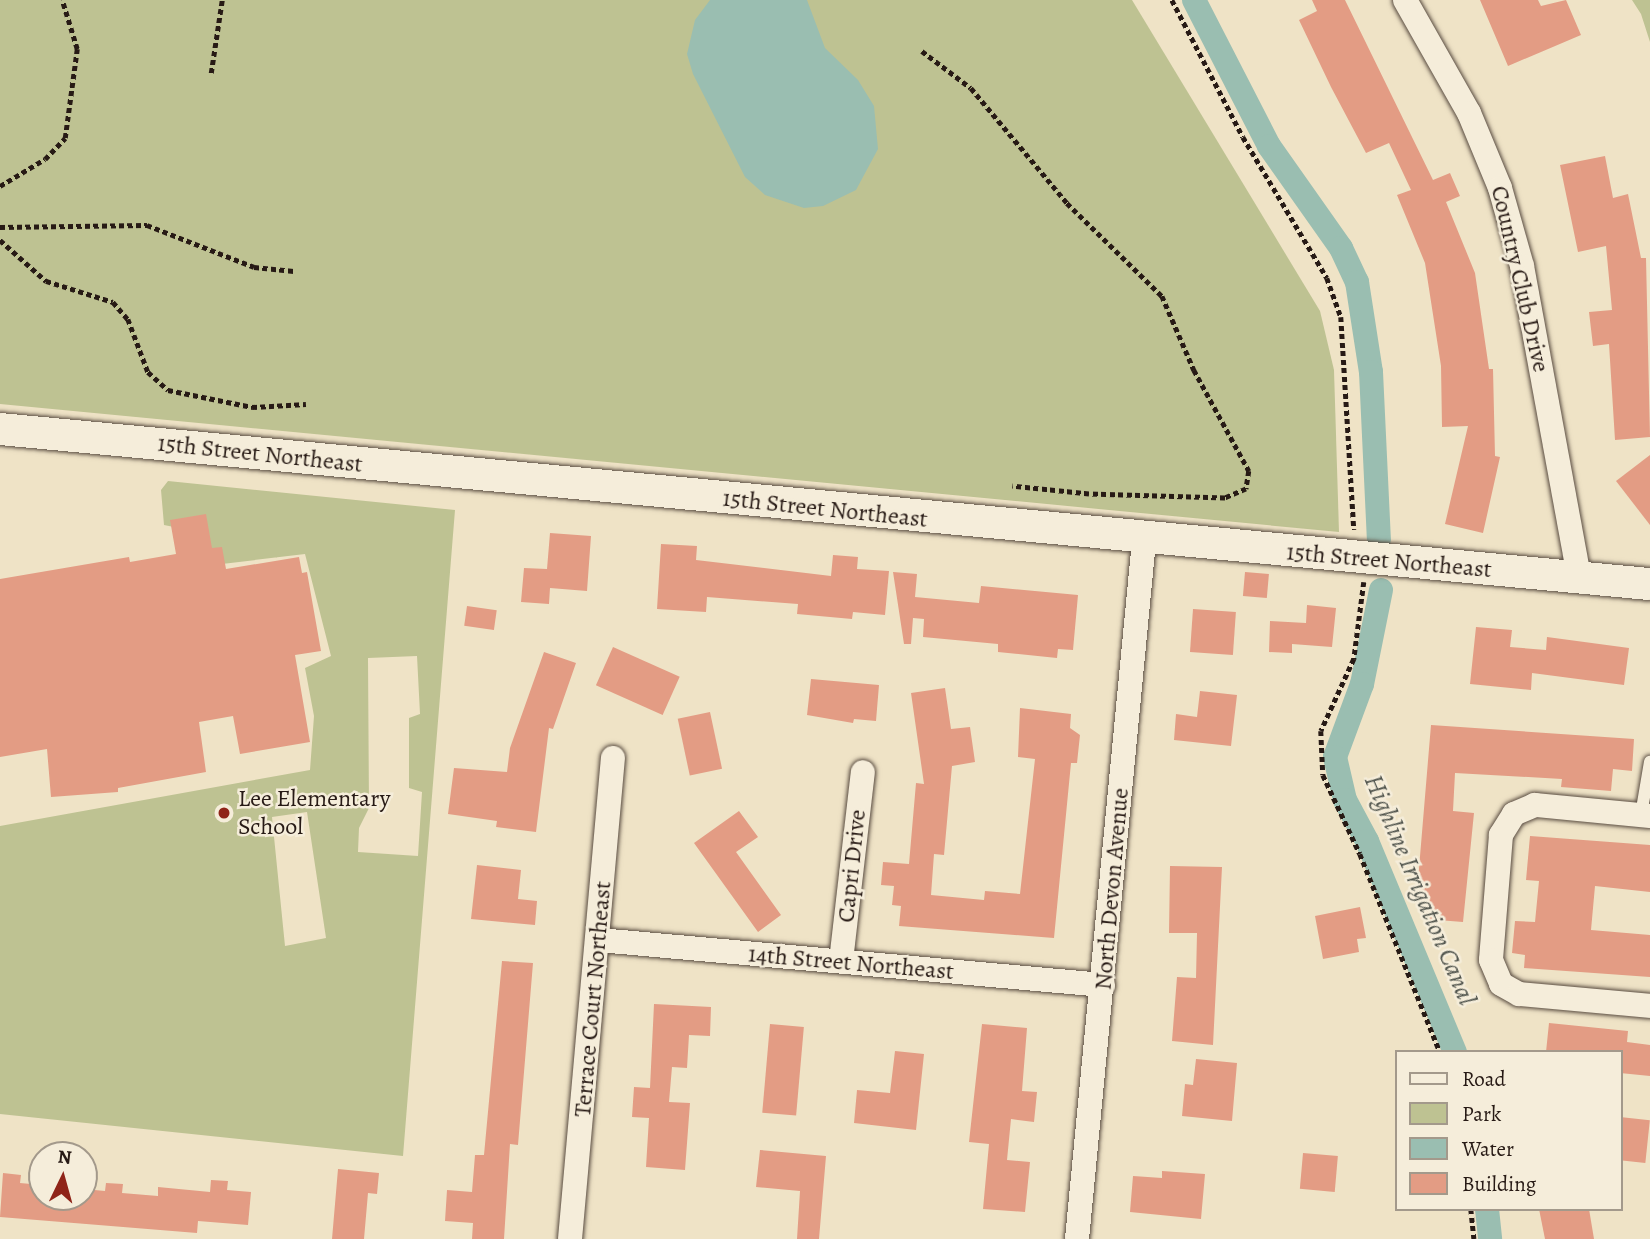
<!DOCTYPE html>
<html>
<head>
<meta charset="utf-8">
<style>
  body { margin:0 }
  #map { position:relative; width:1650px; height:1239px; overflow:hidden; background:#efe3c6; font-family:Alegreya,serif }
  div>[style] { position:absolute }
  [style*='--x'] { left:calc(var(--x)*1px); top:calc(var(--y)*1px); width:calc(var(--w)*1px); rotate:calc(var(--a)*1deg) }
  .green>* { inset:0; background:#bec292 }
  .water>* { inset:0; background:#9abeb1 }
  .canal>* { height:24px; margin:-12px; padding:0 12px; transform-origin:12px; border-radius:12px; background:#9abeb1 }
  .building>* { inset:0; background:#e39c84; transform-origin:0 0 }
  .path>* { height:4.5px; margin-top:-2.25px; transform-origin:0; background:repeating-linear-gradient(90deg,#271a15 0 5px,transparent 0 8.5px) }
  .roads { filter:drop-shadow(0 0 2px #594c41) drop-shadow(0 0 2px #594c41) }
  .service>* { height:12px; margin:-6px; padding:0 6px; transform-origin:6px; border-radius:6px; background:#f5edda }
  .minor>* { height:24px; margin:-12px; padding:0 12px; transform-origin:12px; border-radius:12px; background:#f5edda }
  .tertiary>* { height:32px; margin:-16px; padding:0 16px; transform-origin:16px; border-radius:16px; background:#f5edda }
  .dots>* { width:19px; height:19px; translate:-50% -50%; box-sizing:border-box; border:4px solid #f5edda; border-radius:50% }
  span { translate:-50% -50%; white-space:nowrap; text-align:center; line-height:1.15; -webkit-text-stroke:5px #f5edda; paint-order:stroke }
  .street-label { font-size:24px; color:#271a15 }
  .poi-label { font-size:24px; color:#271a15 }
  .left { translate:0 -50%; text-align:left }
  .water-label { font-size:26px; color:#4f534c; font-style:italic }
  .legend { position:absolute; left:1395px; top:1050px; width:228px; height:161px; box-sizing:border-box; background:#f5edda; border:2px solid #a3998b; margin:0; padding:9px 12px; list-style:none; font-size:21px; color:#271a15 }
  .legend li { display:flex; align-items:center; gap:14px; height:35px }
  .legend b { width:35px; border:2px solid #a3998b }
  .north { position:absolute; left:28px; top:1141px; width:70px; height:70px; box-sizing:border-box; background:#f5edda; border:2px solid #a3998b; border-radius:50%; rotate:5deg; font-size:19px; font-weight:700; line-height:28px; text-align:center; color:#271a15 }
  .north::after { content:''; display:block; margin:auto; width:24px; height:32px; background:#8f2418; clip-path:polygon(50% 0,100% 100%,50% 72%,0 100%) }
</style>
</head>
<body>
<div id="map">
  <div class="green">
    <div style="clip-path:polygon(0 0,1132px 0,1320px 311px,1334px 370px,1339px 532px,0 404px)"></div>
    <div style="clip-path:polygon(1632px 0,1650px 0,1650px 42px,1641px 14px)"></div>
    <div style="clip-path:polygon(evenodd,168px 481px,455px 510px,403px 1156px,0 1114px,0 826px,310px 770px,314px 716px,305px 668px,331px 656px,305px 554px,205px 566px,194px 531px,164px 525px,161px 490px,168px 481px,417px 656px,420px 714px,409px 718px,409px 788px,422px 792px,418px 856px,358px 852px,359px 828px,369px 808px,368px 658px,417px 656px,168px 481px,307px 812px,326px 938px,285px 946px,272px 817px,307px 812px)"></div>
  </div>
  <div class="water">
    <div style="clip-path:polygon(710px 0,807px 0,825px 48px,858px 80px,874px 106px,878px 149px,856px 190px,823px 206px,804px 208px,765px 195px,745px 177px,693px 74px,687px 54px,695px 20px)"></div>
  </div>
  <div class="canal">
    <div style="--x:1194;--y:0;--w:164;--a:62.8"></div>
    <div style="--x:1269;--y:146;--w:125;--a:54.8"></div>
    <div style="--x:1341;--y:248;--w:38;--a:65"></div>
    <div style="--x:1357;--y:282;--w:91;--a:81.2"></div>
    <div style="--x:1371;--y:372;--w:168;--a:87.3"></div>
    <div style="--x:1381;--y:590;--w:96;--a:101.4"></div>
    <div style="--x:1362;--y:684;--w:78;--a:110.3"></div>
    <div style="--x:1335;--y:757;--w:44;--a:76.9"></div>
    <div style="--x:1345;--y:800;--w:47;--a:61.8"></div>
    <div style="--x:1367;--y:841;--w:229;--a:67.4"></div>
    <div style="--x:1487;--y:1209;--w:30;--a:84"></div>
  </div>
  <div class="building">
    <div style="clip-path:polygon(1312px 0,1345px 0,1433px 180px,1450px 173px,1460px 196px,1446px 202px,1475px 273px,1489px 369px,1493px 369px,1495px 456px,1500px 457px,1483px 533px,1445px 524px,1468px 426px,1442px 427px,1441px 366px,1425px 263px,1397px 195px,1411px 190px,1389px 143px,1366px 153px,1331px 87px,1299px 20px,1317px 11px)"></div>
    <div style="clip-path:polygon(1480px 0,1538px 0,1541px 6px,1566px 0,1581px 35px,1508px 66px)"></div>
    <div style="clip-path:polygon(1605px 156px,1613px 198px,1628px 194px,1641px 258px,1646px 258px,1650px 437px,1615px 440px,1609px 344px,1593px 346px,1589px 312px,1612px 310px,1606px 246px,1578px 252px,1560px 165px)"></div>
    <div style="clip-path:polygon(1650px 455px,1650px 525px,1616px 481px)"></div>
    <div style="clip-path:polygon(206px 514px,212px 548px,222px 547px,226px 569px,299px 557px,302px 573px,307px 572px,321px 651px,295px 655px,310px 742px,240px 754px,233px 716px,199px 722px,206px 772px,118px 788px,118px 792px,51px 797px,47px 749px,0 757px,0 579px,129px 557px,130px 562px,176px 554px,170px 520px)"></div>
    <div style="clip-path:polygon(550px 533px,591px 536px,587px 591px,550px 588px,549px 604px,521px 602px,524px 568px,547px 569px)"></div>
    <div style="clip-path:polygon(661px 544px,697px 546px,696px 560px,831px 576px,833px 555px,858px 557px,857px 569px,889px 571px,885px 615px,853px 612px,852px 619px,797px 614px,798px 604px,707px 597px,706px 612px,657px 609px)"></div>
    <div style="clip-path:polygon(893px 572px,917px 574px,915px 597px,979px 603px,981px 586px,1078px 595px,1073px 650px,1058px 649px,1057px 658px,998px 652px,998px 644px,923px 637px,924px 619px,913px 618px,911px 644px,904px 644px)"></div>
    <div style="left:1245px;top:572px;width:24px;height:24px;rotate:5deg"></div>
    <div style="clip-path:polygon(1307px 605px,1336px 608px,1332px 647px,1292px 644px,1292px 653px,1269px 652px,1270px 621px,1306px 623px)"></div>
    <div style="left:467px;top:606px;width:30px;height:20px;rotate:8deg"></div>
    <div style="left:1193px;top:609px;width:43px;height:43px;rotate:4deg"></div>
    <div style="clip-path:polygon(1476px 627px,1512px 630px,1510px 647px,1546px 650px,1547px 637px,1629px 648px,1624px 685px,1532px 673px,1531px 690px,1470px 684px)"></div>
    <div style="left:613px;top:647px;width:73px;height:42px;rotate:24deg"></div>
    <div style="clip-path:polygon(544px 652px,576px 663px,553px 729px,549px 728px,536px 832px,496px 827px,497px 821px,448px 814px,454px 768px,507px 772px,510px 748px)"></div>
    <div style="clip-path:polygon(811px 679px,879px 685px,876px 721px,854px 719px,853px 723px,807px 715px)"></div>
    <div style="clip-path:polygon(945px 688px,951px 729px,970px 727px,975px 762px,952px 766px,944px 855px,934px 854px,931px 895px,984px 900px,985px 891px,1020px 894px,1035px 759px,1018px 757px,1020px 708px,1071px 714px,1070px 728px,1080px 735px,1077px 763px,1071px 763px,1054px 938px,899px 926px,901px 906px,892px 905px,894px 886px,881px 885px,883px 862px,909px 864px,916px 783px,924px 784px,911px 693px)"></div>
    <div style="clip-path:polygon(1200px 691px,1237px 695px,1231px 746px,1174px 740px,1176px 714px,1197px 717px)"></div>
    <div style="left:710px;top:712px;width:58px;height:33px;rotate:78deg"></div>
    <div style="clip-path:polygon(1431px 725px,1634px 739px,1632px 771px,1613px 769px,1611px 791px,1561px 787px,1562px 779px,1455px 773px,1453px 811px,1474px 813px,1463px 922px,1425px 919px,1426px 905px,1416px 904px)"></div>
    <div style="clip-path:polygon(739px 811px,758px 837px,736px 852px,781px 915px,758px 932px,694px 843px)"></div>
    <div style="clip-path:polygon(1530px 836px,1650px 845px,1650px 892px,1595px 886px,1591px 930px,1650px 935px,1650px 977px,1524px 968px,1525px 955px,1512px 953px,1515px 921px,1535px 922px,1539px 881px,1526px 880px)"></div>
    <div style="clip-path:polygon(477px 865px,521px 870px,518px 899px,537px 901px,535px 925px,471px 919px)"></div>
    <div style="clip-path:polygon(1170px 866px,1222px 867px,1213px 1045px,1172px 1041px,1177px 977px,1196px 978px,1197px 933px,1169px 933px)"></div>
    <div style="clip-path:polygon(1360px 907px,1366px 938px,1357px 939px,1359px 952px,1323px 959px,1315px 916px)"></div>
    <div style="clip-path:polygon(502px 961px,533px 963px,518px 1145px,510px 1144px,504px 1239px,472px 1239px,473px 1223px,445px 1221px,447px 1190px,472px 1192px,475px 1155px,484px 1155px)"></div>
    <div style="clip-path:polygon(654px 1004px,711px 1007px,710px 1036px,689px 1035px,687px 1068px,672px 1067px,669px 1102px,690px 1103px,685px 1170px,646px 1167px,649px 1118px,632px 1117px,634px 1087px,650px 1088px)"></div>
    <div style="clip-path:polygon(1549px 1023px,1628px 1031px,1627px 1042px,1650px 1045px,1650px 1076px,1620px 1073px,1620px 1052px,1546px 1052px)"></div>
    <div style="left:770px;top:1024px;width:34px;height:89px;rotate:5deg"></div>
    <div style="clip-path:polygon(982px 1024px,1027px 1028px,1022px 1091px,1037px 1092px,1034px 1122px,1011px 1119px,1007px 1160px,1030px 1162px,1025px 1212px,983px 1209px,989px 1144px,969px 1142px)"></div>
    <div style="clip-path:polygon(895px 1051px,924px 1054px,916px 1130px,854px 1123px,857px 1090px,890px 1093px)"></div>
    <div style="clip-path:polygon(1196px 1059px,1237px 1063px,1232px 1121px,1182px 1116px,1185px 1084px,1193px 1085px)"></div>
    <div style="left:1620px;top:1117px;width:30px;height:43px;rotate:6deg"></div>
    <div style="clip-path:polygon(760px 1150px,826px 1156px,819px 1239px,797px 1239px,800px 1191px,756px 1187px)"></div>
    <div style="left:1303px;top:1153px;width:35px;height:36px;rotate:5deg"></div>
    <div style="clip-path:polygon(338px 1169px,379px 1173px,377px 1194px,368px 1193px,364px 1239px,332px 1239px)"></div>
    <div style="clip-path:polygon(1162px 1171px,1205px 1174px,1201px 1219px,1130px 1212px,1133px 1176px,1162px 1178px)"></div>
    <div style="clip-path:polygon(3px 1173px,21px 1175px,20px 1183px,42px 1185px,42px 1197px,84px 1197px,84px 1189px,105px 1191px,106px 1183px,123px 1184px,122px 1193px,158px 1196px,158px 1187px,210px 1192px,211px 1180px,228px 1181px,227px 1190px,251px 1192px,248px 1225px,198px 1221px,197px 1233px,0 1217px)"></div>
    <div style="clip-path:polygon(1539px 1209px,1589px 1209px,1594px 1239px,1545px 1239px)"></div>
  </div>
  <div class="path">
    <div style="--x:1172;--y:0;--w:154;--a:62.6"></div>
    <div style="--x:1243;--y:137;--w:164;--a:59.2"></div>
    <div style="--x:1327;--y:278;--w:41;--a:70.3"></div>
    <div style="--x:1341;--y:317;--w:213;--a:86.5"></div>
    <div style="--x:922;--y:51;--w:61;--a:37.1"></div>
    <div style="--x:971;--y:88;--w:150;--a:50.1"></div>
    <div style="--x:1067;--y:203;--w:133;--a:44.4"></div>
    <div style="--x:1162;--y:296;--w:81;--a:66.6"></div>
    <div style="--x:1194;--y:370;--w:115;--a:61.4"></div>
    <div style="--x:1249;--y:471;--w:18;--a:99"></div>
    <div style="--x:1246;--y:489;--w:23;--a:157"></div>
    <div style="--x:1225;--y:498;--w:136;--a:-178.3"></div>
    <div style="--x:1089;--y:494;--w:77;--a:-174.1"></div>
    <div style="--x:211;--y:73;--w:74;--a:-81.4"></div>
    <div style="--x:0;--y:186;--w:52;--a:-31"></div>
    <div style="--x:45;--y:159;--w:29;--a:-46"></div>
    <div style="--x:65;--y:138;--w:90;--a:-82.3"></div>
    <div style="--x:77;--y:49;--w:51;--a:-107"></div>
    <div style="--x:0;--y:227;--w:147;--a:-0.8"></div>
    <div style="--x:147;--y:225;--w:115;--a:21.4"></div>
    <div style="--x:254;--y:267;--w:40;--a:5.7"></div>
    <div style="--x:0;--y:240;--w:62;--a:41.7"></div>
    <div style="--x:46;--y:281;--w:70;--a:17.4"></div>
    <div style="--x:113;--y:302;--w:23;--a:49"></div>
    <div style="--x:128;--y:319;--w:57;--a:69.3"></div>
    <div style="--x:148;--y:372;--w:27;--a:42"></div>
    <div style="--x:168;--y:390;--w:86;--a:11.4"></div>
    <div style="--x:252;--y:407;--w:54;--a:-3.2"></div>
    <div style="--x:1364;--y:582;--w:78;--a:97.4"></div>
    <div style="--x:1354;--y:659;--w:79;--a:114.6"></div>
    <div style="--x:1321;--y:731;--w:44;--a:87.4"></div>
    <div style="--x:1323;--y:775;--w:87;--a:64.9"></div>
    <div style="--x:1360;--y:854;--w:214;--a:68"></div>
    <div style="--x:1471;--y:1209;--w:30;--a:84"></div>
  </div>
  <div class="roads">
    <div class="service">
      <div style="--x:1641;--y:815;--w:54;--a:-80.4"></div>
    </div>
    <div class="minor">
      <div style="--x:1405;--y:0;--w:130;--a:60.5"></div>
      <div style="--x:1469;--y:113;--w:81;--a:67.5"></div>
      <div style="--x:1500;--y:188;--w:81;--a:74.2"></div>
      <div style="--x:1522;--y:266;--w:316;--a:79.6"></div>
      <div style="--x:1650;--y:816;--w:116;--a:-174.5"></div>
      <div style="--x:1535;--y:805;--w:23;--a:157"></div>
      <div style="--x:1514;--y:814;--w:25;--a:122"></div>
      <div style="--x:1501;--y:835;--w:125;--a:94.6"></div>
      <div style="--x:1491;--y:960;--w:26;--a:67"></div>
      <div style="--x:1501;--y:984;--w:21;--a:29"></div>
      <div style="--x:1519;--y:994;--w:132;--a:5.2"></div>
      <div style="--x:599;--y:940;--w:506;--a:5.1"></div>
      <div style="--x:841;--y:961;--w:190;--a:-83.4"></div>
      <div style="--x:570;--y:1239;--w:483;--a:-84.9"></div>
      <div style="--x:1077;--y:1239;--w:702;--a:-84.52"></div>
    </div>
    <div class="tertiary">
      <div style="--x:0;--y:429;--w:1657;--a:5.37"></div>
    </div>
  </div>
  <div class="dots">
    <div style="left:224px;top:813px;background:#8f2418"></div>
  </div>
  <div class="street-label">
    <span style="left:1520px;top:279px;rotate:77deg">Country Club Drive</span>
    <span style="left:260px;top:454px;rotate:6deg">15th Street Northeast</span>
    <span style="left:825px;top:509px;rotate:6deg">15th Street Northeast</span>
    <span style="left:1389px;top:561px;rotate:5deg">15th Street Northeast</span>
    <span style="left:852px;top:866px;rotate:-84deg">Capri Drive</span>
    <span style="left:1112px;top:889px;rotate:-85deg">North Devon Avenue</span>
    <span style="left:851px;top:963px;rotate:5deg">14th Street Northeast</span>
    <span style="left:593px;top:999px;rotate:-85deg">Terrace Court Northeast</span>
  </div>
  <div class="poi-label">
    <span class="left" style="left:238px;top:813px">Lee Elementary<br>School</span>
  </div>
  <div class="water-label">
    <span style="left:1420px;top:890px;rotate:67deg">Highline Irrigation Canal</span>
  </div>
  <ul class="legend">
  <li><b style="height:9px;background:#f5edda"></b>Road</li>
  <li><b style="height:19px;background:#bec292"></b>Park</li>
  <li><b style="height:19px;background:#9abeb1"></b>Water</li>
  <li><b style="height:19px;background:#e39c84"></b>Building</li>
  </ul>
  <div class="north">N</div>
</div>
</body>
</html>
